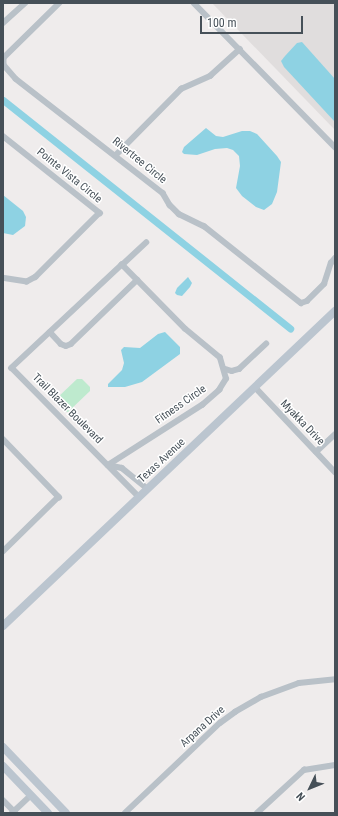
<!DOCTYPE html>
<html>
<head>
<meta charset="utf-8">
<style>
  body { margin:0 }
  #map { position:relative; width:338px; height:816px; overflow:hidden; background:#efecec; font-family:"Roboto Condensed",sans-serif }
  div>[style] { position:absolute }
  [style*='--x'] { left:calc(var(--x)*1px); top:calc(var(--y)*1px); width:calc(var(--w)*1px); rotate:calc(var(--a)*1deg) }
  .education>* { inset:0; background:#e0dddd }
  .green>* { inset:0; background:#beeace }
  .water>* { inset:0; background:#8ed2e3 }
  .canal>* { height:7px; margin:-3.5px; padding:0 3.5px; transform-origin:3.5px; border-radius:3.5px; background:#8ed2e3 }
  .street>* { height:5.5px; margin:-2.75px; padding:0 2.75px; transform-origin:2.75px; border-radius:2.75px; background:#b9c1c8 }
  .secondary>* { height:8px; margin:-4px; padding:0 4px; transform-origin:4px; border-radius:4px; background:#bbc5cf }
  span { translate:-50% -50%; white-space:nowrap; text-align:center; line-height:1.15; -webkit-text-stroke:3px #fff; paint-order:stroke }
  .street-label { font-size:11px; color:#465058 }
  .frame { position:absolute; inset:0; border:4px solid #465058; pointer-events:none }
  .north { position:absolute; left:290px; top:768px; width:40px; height:40px; -webkit-text-stroke:3px #fff; paint-order:stroke; rotate:227deg; font-size:11px; font-weight:700; line-height:16px; text-align:center; color:#465058 }
  .north::after { content:''; display:block; margin:auto; width:14px; height:18px; background:#465058; clip-path:polygon(50% 0,100% 100%,50% 72%,0 100%) }
  .scale { position:absolute; left:200px; top:16px; width:103px; height:18px; box-sizing:border-box; border:2px solid #465058; border-top:0; padding-left:5px; font-size:12px; line-height:14px; white-space:nowrap; color:#465058; -webkit-text-stroke:3px #fff; paint-order:stroke }
</style>
</head>
<body>
<div id="map">
  <div class="education">
    <div style="clip-path:polygon(212px 3px,335px 3px,335px 130px)"></div>
  </div>
  <div class="green">
    <div style="clip-path:polygon(77px 379px,82px 379px,90px 387px,90px 391px,68px 412px,64px 411px,56px 403px,56px 399px)"></div>
  </div>
  <div class="water">
    <div style="clip-path:polygon(302px 42px,335px 79px,335px 122px,284px 67px,281px 61px,285px 56px,297px 43px)"></div>
    <div style="clip-path:polygon(206px 128px,216px 136px,223px 137px,242px 131px,250px 131px,257px 134px,277px 156px,281px 162px,277px 192px,272px 204px,264px 210px,256px 207px,242px 196px,236px 188px,240px 166px,239px 156px,233px 150px,227px 148px,215px 149px,197px 155px,184px 154px,182px 152px,184px 147px)"></div>
    <div style="clip-path:polygon(3px 195px,23px 211px,26px 217px,25px 226px,13px 235px,3px 233px)"></div>
    <div style="clip-path:polygon(188px 277px,192px 283px,190px 287px,182px 296px,177px 295px,175px 293px,177px 288px)"></div>
    <div style="clip-path:polygon(165px 332px,180px 347px,180px 354px,142px 382px,125px 387px,108px 387px,108px 384px,122px 370px,124px 363px,121px 350px,124px 347px,140px 348px,158px 334px)"></div>
  </div>
  <div class="canal">
    <div style="--x:3;--y:100;--w:367;--a:38.5"></div>
  </div>
  <div class="street">
    <div style="--x:60;--y:3;--w:78;--a:135.5"></div>
    <div style="--x:4;--y:58;--w:7;--a:90"></div>
    <div style="--x:4;--y:65;--w:18;--a:49"></div>
    <div style="--x:16;--y:79;--w:186;--a:37.8"></div>
    <div style="--x:163;--y:193;--w:14;--a:60"></div>
    <div style="--x:170;--y:205;--w:13;--a:45"></div>
    <div style="--x:179;--y:214;--w:28;--a:26"></div>
    <div style="--x:204;--y:226;--w:124;--a:38.4"></div>
    <div style="--x:301;--y:303;--w:6;--a:-18"></div>
    <div style="--x:307;--y:301;--w:24;--a:-45"></div>
    <div style="--x:324;--y:284;--w:22;--a:-72"></div>
    <div style="--x:331;--y:263;--w:6;--a:-51"></div>
    <div style="--x:194;--y:3;--w:202;--a:45.6"></div>
    <div style="--x:3;--y:23;--w:30;--a:-42"></div>
    <div style="--x:3;--y:136;--w:124;--a:38.4"></div>
    <div style="--x:100;--y:213;--w:91;--a:135"></div>
    <div style="--x:36;--y:277;--w:10;--a:151"></div>
    <div style="--x:27;--y:282;--w:24;--a:-171"></div>
    <div style="--x:116;--y:155;--w:93;--a:-45.4"></div>
    <div style="--x:181;--y:89;--w:32;--a:-24"></div>
    <div style="--x:210;--y:76;--w:40;--a:-42"></div>
    <div style="--x:122;--y:265;--w:33;--a:-43"></div>
    <div style="--x:50;--y:332;--w:16;--a:47"></div>
    <div style="--x:61;--y:344;--w:5;--a:22"></div>
    <div style="--x:66;--y:346;--w:5;--a:-22"></div>
    <div style="--x:71;--y:344;--w:92;--a:-44.1"></div>
    <div style="--x:225;--y:369;--w:7;--a:16"></div>
    <div style="--x:232;--y:371;--w:7;--a:-16"></div>
    <div style="--x:239;--y:369;--w:37;--a:-43"></div>
    <div style="--x:255;--y:387;--w:117;--a:46.7"></div>
    <div style="--x:3;--y:439;--w:81;--a:46"></div>
    <div style="--x:59;--y:497;--w:78;--a:135.5"></div>
    <div style="--x:316;--y:452;--w:26;--a:-43"></div>
    <div style="--x:108;--y:465;--w:112;--a:-32.6"></div>
    <div style="--x:202;--y:405;--w:23;--a:-41"></div>
    <div style="--x:219;--y:390;--w:13;--a:-58"></div>
    <div style="--x:226;--y:379;--w:22;--a:-106"></div>
    <div style="--x:220;--y:358;--w:45;--a:-140.4"></div>
    <div style="--x:185;--y:329;--w:90;--a:-134.5"></div>
    <div style="--x:122;--y:265;--w:151;--a:136.9"></div>
    <div style="--x:12;--y:368;--w:181;--a:45.4"></div>
    <div style="--x:108;--y:465;--w:14;--a:12"></div>
    <div style="--x:122;--y:468;--w:33;--a:39"></div>
    <div style="--x:3;--y:800;--w:17;--a:45"></div>
    <div style="--x:12;--y:813;--w:26;--a:-43"></div>
    <div style="--x:125;--y:813;--w:131;--a:-43.5"></div>
    <div style="--x:220;--y:723;--w:19;--a:-36"></div>
    <div style="--x:235;--y:712;--w:30;--a:-30"></div>
    <div style="--x:261;--y:697;--w:40;--a:-20.2"></div>
    <div style="--x:299;--y:683;--w:36;--a:-6"></div>
    <div style="--x:257;--y:813;--w:64;--a:-42.5"></div>
    <div style="--x:304;--y:770;--w:31;--a:-9"></div>
  </div>
  <div class="secondary">
    <div style="--x:3;--y:626;--w:458;--a:-43.5"></div>
    <div style="--x:3;--y:747;--w:91;--a:46.3"></div>
    <div style="--x:3;--y:766;--w:65;--a:46.2"></div>
  </div>
  <div class="street-label">
    <span style="left:139px;top:161px;rotate:39deg">Rivertree Circle</span>
    <span style="left:69px;top:176px;rotate:39deg">Pointe Vista Circle</span>
    <span style="left:181px;top:405px;rotate:-35deg">Fitness Circle</span>
    <span style="left:67px;top:409px;rotate:45deg">Trail Blazer Boulevard</span>
    <span style="left:302px;top:423px;rotate:46deg">Myakka Drive</span>
    <span style="left:162px;top:461px;rotate:-43deg">Texas Avenue</span>
    <span style="left:203px;top:727px;rotate:-42deg">Arpana Drive</span>
  </div>
  <div class="frame"></div>
  <div class="north">N</div>
  <div class="scale">100 m</div>
</div>
</body>
</html>
